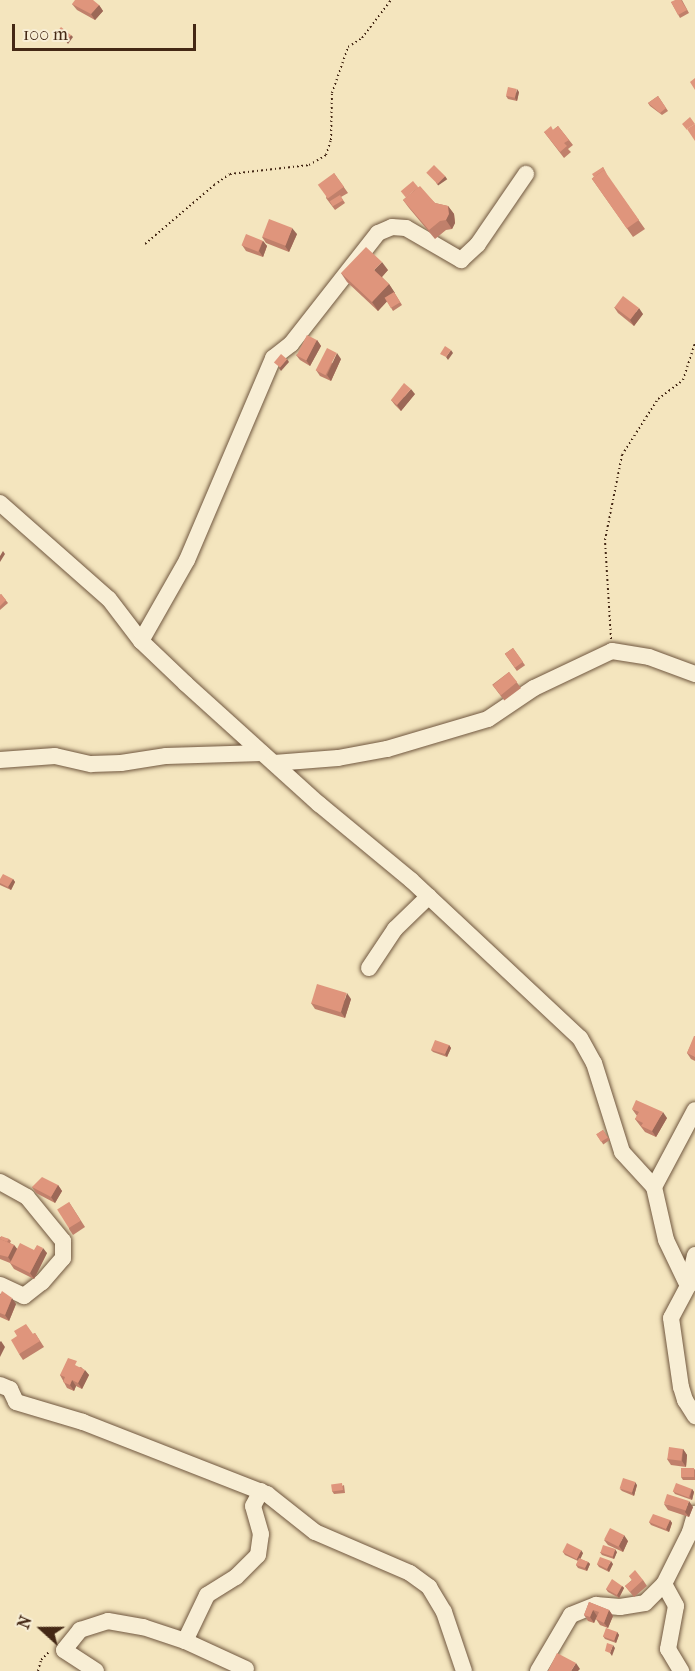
<!DOCTYPE html>
<html>
<head>
<meta charset="utf-8">
<style>
  body { margin:0 }
  #map { position:relative; width:695px; height:1671px; overflow:hidden; background:#f4e5be; font-family:"IM FELL French Canon",serif }
  div>[style] { position:absolute }
  [style*='--x'] { left:calc(var(--x)*1px); top:calc(var(--y)*1px); width:calc(var(--w)*1px); rotate:calc(var(--a)*1deg) }
  .path>* { height:2px; margin-top:-1px; transform-origin:0; background:repeating-linear-gradient(90deg,#442815 0 1.5px,transparent 0 4.5px) }
  .roads { filter:drop-shadow(0 0 2px #70573f) drop-shadow(0 0 2px #70573f) }
  .minor>* { height:16px; margin:-8px; padding:0 8px; transform-origin:8px; border-radius:8px; background:#f8eed5 }
  .wall>* { inset:0; background:#c0806b; transform-origin:0 0 }
  .shaded-wall>* { inset:0; background:#9c6857; transform-origin:0 0 }
  .building>* { inset:0; background:#df957c; transform-origin:0 0 }
  span { translate:-50% -50%; white-space:nowrap; text-align:center; line-height:1.15; -webkit-text-stroke:6px #f8eed5; paint-order:stroke }
  .north { position:absolute; left:12px; top:1599px; width:60px; height:60px; -webkit-text-stroke:4px #f8eed5; paint-order:stroke; rotate:291deg; font-size:16px; font-weight:700; line-height:24px; text-align:center; color:#442815 }
  .north::after { content:''; display:block; margin:auto; width:21px; height:27px; background:#442815; clip-path:polygon(50% 0,100% 100%,50% 72%,0 100%) }
  .scale { position:absolute; left:12px; top:24px; width:184px; height:27px; box-sizing:border-box; border:3px solid #442815; border-top:0; padding-left:8px; font-size:18px; line-height:21px; white-space:nowrap; color:#442815; -webkit-text-stroke:4px #f8eed5; paint-order:stroke }
</style>
</head>
<body>
<div id="map">
  <div class="path">
    <div style="--x:145;--y:244;--w:91;--a:-40.5"></div>
    <div style="--x:214;--y:185;--w:19;--a:-35"></div>
    <div style="--x:230;--y:174;--w:80;--a:-6.5"></div>
    <div style="--x:309;--y:165;--w:20;--a:-30"></div>
    <div style="--x:326;--y:155;--w:16;--a:-72"></div>
    <div style="--x:331;--y:140;--w:47;--a:-88.8"></div>
    <div style="--x:332;--y:93;--w:49;--a:-70.8"></div>
    <div style="--x:348;--y:47;--w:17;--a:-33"></div>
    <div style="--x:362;--y:38;--w:48;--a:-52.7"></div>
    <div style="--x:611;--y:639;--w:99;--a:-93.5"></div>
    <div style="--x:605;--y:540;--w:87;--a:-78.7"></div>
    <div style="--x:622;--y:455;--w:67;--a:-57.3"></div>
    <div style="--x:658;--y:399;--w:31;--a:-37"></div>
    <div style="--x:683;--y:380;--w:38;--a:-72"></div>
    <div style="--x:38;--y:1671;--w:11;--a:-75"></div>
    <div style="--x:41;--y:1660;--w:13;--a:-45"></div>
  </div>
  <div class="roads">
    <div class="minor">
      <div style="--x:0;--y:503;--w:145;--a:41.4"></div>
      <div style="--x:109;--y:599;--w:53;--a:52.7"></div>
      <div style="--x:141;--y:641;--w:62;--a:43.7"></div>
      <div style="--x:186;--y:684;--w:179;--a:42.1"></div>
      <div style="--x:319;--y:804;--w:119;--a:39.6"></div>
      <div style="--x:411;--y:880;--w:231;--a:43.1"></div>
      <div style="--x:580;--y:1038;--w:29;--a:61"></div>
      <div style="--x:594;--y:1063;--w:93;--a:72.5"></div>
      <div style="--x:622;--y:1152;--w:47;--a:47.6"></div>
      <div style="--x:654;--y:1187;--w:54;--a:77.2"></div>
      <div style="--x:666;--y:1240;--w:51;--a:64.4"></div>
      <div style="--x:141;--y:641;--w:93;--a:-60.4"></div>
      <div style="--x:187;--y:560;--w:220;--a:-66.9"></div>
      <div style="--x:273;--y:358;--w:23;--a:-38"></div>
      <div style="--x:291;--y:344;--w:141;--a:-51.9"></div>
      <div style="--x:378;--y:233;--w:15;--a:-23"></div>
      <div style="--x:392;--y:227;--w:14;--a:4"></div>
      <div style="--x:406;--y:228;--w:64;--a:30.2"></div>
      <div style="--x:461;--y:260;--w:23;--a:-43"></div>
      <div style="--x:478;--y:244;--w:85;--a:-55.6"></div>
      <div style="--x:0;--y:760;--w:55;--a:-4.2"></div>
      <div style="--x:55;--y:756;--w:37;--a:13"></div>
      <div style="--x:91;--y:764;--w:30;--a:-2"></div>
      <div style="--x:121;--y:763;--w:46;--a:-8.8"></div>
      <div style="--x:166;--y:756;--w:96;--a:-1.8"></div>
      <div style="--x:274;--y:763;--w:64;--a:-4.5"></div>
      <div style="--x:338;--y:758;--w:50;--a:-10.4"></div>
      <div style="--x:387;--y:749;--w:105;--a:-16.5"></div>
      <div style="--x:488;--y:719;--w:55;--a:-34"></div>
      <div style="--x:534;--y:688;--w:86;--a:-25.4"></div>
      <div style="--x:612;--y:651;--w:37;--a:9"></div>
      <div style="--x:649;--y:657;--w:49;--a:20.3"></div>
      <div style="--x:369;--y:968;--w:47;--a:-56.3"></div>
      <div style="--x:395;--y:929;--w:47;--a:-44.1"></div>
      <div style="--x:0;--y:1182;--w:31;--a:29"></div>
      <div style="--x:27;--y:1197;--w:57;--a:50.7"></div>
      <div style="--x:63;--y:1241;--w:17;--a:90"></div>
      <div style="--x:63;--y:1258;--w:32;--a:131"></div>
      <div style="--x:42;--y:1282;--w:23;--a:142"></div>
      <div style="--x:24;--y:1296;--w:26;--a:-155"></div>
      <div style="--x:654;--y:1187;--w:87;--a:-62"></div>
      <div style="--x:695;--y:1255;--w:32;--a:103"></div>
      <div style="--x:688;--y:1286;--w:36;--a:118"></div>
      <div style="--x:671;--y:1318;--w:70;--a:81.8"></div>
      <div style="--x:681;--y:1387;--w:14;--a:73"></div>
      <div style="--x:685;--y:1400;--w:19;--a:58"></div>
      <div style="--x:0;--y:1385;--w:11;--a:22"></div>
      <div style="--x:10;--y:1389;--w:14;--a:65"></div>
      <div style="--x:16;--y:1402;--w:70;--a:16.6"></div>
      <div style="--x:83;--y:1422;--w:198;--a:21.4"></div>
      <div style="--x:267;--y:1494;--w:61;--a:38.4"></div>
      <div style="--x:315;--y:1532;--w:103;--a:23.3"></div>
      <div style="--x:410;--y:1573;--w:24;--a:36"></div>
      <div style="--x:429;--y:1587;--w:29;--a:59"></div>
      <div style="--x:444;--y:1612;--w:62;--a:71.3"></div>
      <div style="--x:664;--y:1584;--w:25;--a:61"></div>
      <div style="--x:676;--y:1606;--w:44;--a:100.5"></div>
      <div style="--x:668;--y:1649;--w:26;--a:59"></div>
      <div style="--x:246;--y:1669;--w:67;--a:-155.3"></div>
      <div style="--x:185;--y:1641;--w:51;--a:-64.4"></div>
      <div style="--x:207;--y:1595;--w:34;--a:-32"></div>
      <div style="--x:236;--y:1577;--w:31;--a:-45"></div>
      <div style="--x:258;--y:1555;--w:21;--a:-82"></div>
      <div style="--x:261;--y:1534;--w:29;--a:-106"></div>
      <div style="--x:253;--y:1506;--w:17;--a:-62"></div>
      <div style="--x:96;--y:1671;--w:38;--a:-147"></div>
      <div style="--x:64;--y:1650;--w:26;--a:-51"></div>
      <div style="--x:80;--y:1630;--w:29;--a:-18"></div>
      <div style="--x:108;--y:1621;--w:36;--a:10"></div>
      <div style="--x:143;--y:1627;--w:44;--a:18.4"></div>
      <div style="--x:538;--y:1671;--w:65;--a:-59.5"></div>
      <div style="--x:571;--y:1615;--w:27;--a:-22"></div>
      <div style="--x:596;--y:1605;--w:24;--a:5"></div>
      <div style="--x:620;--y:1607;--w:25;--a:-9"></div>
      <div style="--x:645;--y:1603;--w:27;--a:-45"></div>
      <div style="--x:664;--y:1584;--w:58;--a:-63.4"></div>
      <div style="--x:690;--y:1532;--w:19;--a:-74"></div>
    </div>
  </div>
  <div class="wall">
    <div style="clip-path:polygon(682px 0,689px 13px,680px 18px,671px 2px)"></div>
    <div style="clip-path:polygon(72px 4px,99px 5px,103px 11px,95px 20px,77px 10px)"></div>
    <div style="clip-path:polygon(519px 92px,517px 101px,508px 99px,506px 96px)"></div>
    <div style="clip-path:polygon(658px 96px,668px 111px,662px 115px,650px 106px,648px 103px)"></div>
    <div style="clip-path:polygon(558px 126px,573px 145px,568px 149px,571px 152px,564px 158px,544px 132px,553px 130px)"></div>
    <div style="clip-path:polygon(603px 167px,608px 177px,645px 229px,633px 237px,592px 179px)"></div>
    <div style="clip-path:polygon(334px 173px,348px 193px,341px 197px,345px 203px,335px 210px,326px 198px)"></div>
    <div style="clip-path:polygon(418px 187px,435px 203px,448px 206px,454px 214px,455px 223px,452px 229px,446px 230px,435px 239px,409px 208px,403px 200px)"></div>
    <div style="clip-path:polygon(297px 234px,289px 252px,266px 243px,262px 237px)"></div>
    <div style="clip-path:polygon(263px 241px,267px 246px,263px 257px,246px 251px,242px 245px)"></div>
    <div style="clip-path:polygon(388px 270px,382px 277px,389px 284px,402px 305px,393px 311px,387px 301px,378px 311px,347px 282px,341px 273px)"></div>
    <div style="clip-path:polygon(614px 307px,643px 314px,634px 326px,618px 313px)"></div>
    <div style="clip-path:polygon(317px 340px,321px 346px,310px 366px,300px 360px,296px 355px)"></div>
    <div style="clip-path:polygon(341px 359px,331px 381px,320px 376px,316px 370px)"></div>
    <div style="clip-path:polygon(415px 394px,401px 411px,395px 405px,391px 400px)"></div>
    <div style="clip-path:polygon(1px 594px,8px 603px,0 610px,0 595px)"></div>
    <div style="left:513px;top:648px;width:21px;height:10px;rotate:55deg"></div>
    <div style="left:509px;top:672px;width:20px;height:21px;rotate:53deg"></div>
    <div style="clip-path:polygon(0 879px,13px 879px,15px 882px,11px 890px,0 885px)"></div>
    <div style="clip-path:polygon(351px 999px,345px 1018px,315px 1009px,311px 1003px)"></div>
    <div style="clip-path:polygon(695px 1036px,695px 1061px,691px 1059px,687px 1053px)"></div>
    <div style="clip-path:polygon(449px 1045px,451px 1048px,447px 1057px,433px 1052px,431px 1050px)"></div>
    <div style="clip-path:polygon(632px 1109px,667px 1118px,656px 1137px,645px 1132px,635px 1119px,637px 1116px)"></div>
    <div style="left:603px;top:1130px;width:12px;height:8px;rotate:55deg"></div>
    <div style="clip-path:polygon(58px 1185px,62px 1191px,55px 1203px,36px 1193px,32px 1187px)"></div>
    <div style="clip-path:polygon(69px 1202px,85px 1227px,73px 1235px,69px 1229px)"></div>
    <div style="clip-path:polygon(0 1237px,9px 1239px,11px 1241px,10px 1243px,14px 1245px,17px 1249px,34px 1250px,47px 1253px,34px 1279px,14px 1269px,10px 1263px,0 1259px)"></div>
    <div style="clip-path:polygon(0 1295px,16px 1304px,9px 1321px,0 1317px)"></div>
    <div style="clip-path:polygon(35px 1333px,44px 1347px,23px 1360px,19px 1354px,33px 1334px)"></div>
    <div style="clip-path:polygon(81px 1367px,89px 1375px,82px 1389px,76px 1386px,74px 1391px,67px 1388px,60px 1375px)"></div>
    <div style="clip-path:polygon(683px 1449px,687px 1455px,686px 1467px,671px 1465px,667px 1459px)"></div>
    <div style="clip-path:polygon(695px 1469px,695px 1480px,683px 1480px,681px 1477px)"></div>
    <div style="clip-path:polygon(344px 1485px,345px 1493px,334px 1494px,332px 1491px)"></div>
    <div style="clip-path:polygon(637px 1485px,634px 1496px,622px 1491px,620px 1489px)"></div>
    <div style="clip-path:polygon(692px 1489px,694px 1492px,692px 1500px,675px 1494px,673px 1491px)"></div>
    <div style="clip-path:polygon(664px 1504px,693px 1507px,689px 1517px,668px 1510px)"></div>
    <div style="clip-path:polygon(670px 1520px,672px 1523px,669px 1532px,651px 1525px,649px 1522px)"></div>
    <div style="clip-path:polygon(604px 1540px,628px 1541px,623px 1552px,608px 1545px)"></div>
    <div style="clip-path:polygon(563px 1552px,583px 1553px,580px 1559px,588px 1562px,590px 1564px,587px 1571px,578px 1568px,576px 1565px,578px 1561px,565px 1555px)"></div>
    <div style="clip-path:polygon(600px 1552px,617px 1552px,614px 1559px,602px 1555px)"></div>
    <div style="clip-path:polygon(597px 1564px,613px 1564px,609px 1572px,599px 1567px)"></div>
    <div style="clip-path:polygon(629px 1576px,643px 1580px,647px 1586px,634px 1597px,625px 1586px,632px 1580px)"></div>
    <div style="clip-path:polygon(622px 1586px,624px 1588px,619px 1598px,608px 1592px,606px 1589px)"></div>
    <div style="clip-path:polygon(589px 1602px,609px 1610px,613px 1616px,608px 1628px,600px 1625px,596px 1619px,597px 1616px,594px 1623px,588px 1621px,584px 1615px)"></div>
    <div style="clip-path:polygon(617px 1632px,619px 1635px,616px 1643px,605px 1639px,603px 1636px)"></div>
  </div>
  <div class="shaded-wall">
    <div style="clip-path:polygon(99px 5px,103px 11px,95px 20px,91px 14px)"></div>
    <div style="clip-path:polygon(71px 35px,73px 37px,68px 44px,66px 41px)"></div>
    <div style="clip-path:polygon(517px 89px,519px 92px,517px 101px,515px 98px)"></div>
    <div style="left:445px;top:176px;width:4px;height:11px;rotate:56deg"></div>
    <div style="clip-path:polygon(448px 206px,454px 214px,455px 223px,452px 229px,446px 220px)"></div>
    <div style="clip-path:polygon(292px 228px,297px 234px,289px 252px,285px 246px)"></div>
    <div style="clip-path:polygon(263px 241px,267px 246px,263px 257px,259px 251px)"></div>
    <div style="clip-path:polygon(382px 262px,388px 270px,380px 279px,374px 270px)"></div>
    <div style="clip-path:polygon(389px 284px,395px 293px,378px 311px,372px 302px)"></div>
    <div style="clip-path:polygon(639px 308px,643px 314px,634px 326px,630px 320px)"></div>
    <div style="clip-path:polygon(317px 340px,321px 346px,310px 366px,306px 360px)"></div>
    <div style="clip-path:polygon(451px 350px,453px 353px,448px 360px,446px 357px)"></div>
    <div style="clip-path:polygon(337px 353px,341px 359px,331px 381px,327px 375px)"></div>
    <div style="clip-path:polygon(287px 359px,289px 362px,281px 371px,279px 368px)"></div>
    <div style="clip-path:polygon(411px 389px,415px 394px,401px 411px,397px 405px)"></div>
    <div style="clip-path:polygon(3px 551px,5px 554px,0 562px,0 556px)"></div>
    <div style="clip-path:polygon(13px 879px,15px 882px,11px 890px,8px 887px)"></div>
    <div style="clip-path:polygon(347px 993px,351px 999px,345px 1018px,341px 1012px)"></div>
    <div style="clip-path:polygon(449px 1045px,451px 1048px,447px 1057px,445px 1054px)"></div>
    <div style="clip-path:polygon(663px 1112px,667px 1118px,656px 1137px,652px 1131px)"></div>
    <div style="clip-path:polygon(58px 1185px,62px 1191px,55px 1203px,51px 1197px)"></div>
    <div style="clip-path:polygon(14px 1245px,18px 1250px,12px 1263px,8px 1257px)"></div>
    <div style="clip-path:polygon(43px 1248px,47px 1253px,34px 1279px,30px 1273px)"></div>
    <div style="clip-path:polygon(12px 1298px,16px 1304px,9px 1321px,5px 1315px)"></div>
    <div style="clip-path:polygon(1px 1341px,5px 1347px,0 1357px,0 1342px)"></div>
    <div style="clip-path:polygon(85px 1370px,89px 1375px,82px 1389px,78px 1383px)"></div>
    <div style="clip-path:polygon(72px 1380px,76px 1386px,74px 1391px,70px 1385px)"></div>
    <div style="clip-path:polygon(683px 1449px,687px 1455px,686px 1467px,682px 1461px)"></div>
    <div style="clip-path:polygon(635px 1482px,637px 1485px,634px 1496px,632px 1493px)"></div>
    <div style="clip-path:polygon(692px 1489px,694px 1492px,692px 1500px,690px 1497px)"></div>
    <div style="clip-path:polygon(689px 1501px,693px 1507px,689px 1517px,685px 1512px)"></div>
    <div style="clip-path:polygon(670px 1520px,672px 1523px,669px 1532px,666px 1529px)"></div>
    <div style="clip-path:polygon(624px 1535px,628px 1541px,623px 1552px,619px 1546px)"></div>
    <div style="clip-path:polygon(615px 1549px,617px 1552px,614px 1559px,612px 1556px)"></div>
    <div style="clip-path:polygon(581px 1550px,583px 1553px,579px 1562px,577px 1559px)"></div>
    <div style="clip-path:polygon(611px 1561px,613px 1564px,609px 1572px,607px 1569px)"></div>
    <div style="clip-path:polygon(588px 1562px,590px 1564px,587px 1571px,585px 1568px)"></div>
    <div style="clip-path:polygon(622px 1586px,624px 1588px,619px 1598px,617px 1595px)"></div>
    <div style="clip-path:polygon(593px 1610px,597px 1616px,594px 1623px,590px 1617px)"></div>
    <div style="clip-path:polygon(609px 1610px,613px 1616px,608px 1628px,604px 1623px)"></div>
    <div style="clip-path:polygon(617px 1632px,619px 1635px,616px 1643px,614px 1640px)"></div>
    <div style="clip-path:polygon(613px 1645px,615px 1648px,612px 1656px,610px 1653px)"></div>
    <div style="clip-path:polygon(576px 1663px,580px 1669px,578px 1671px,571px 1671px)"></div>
  </div>
  <div class="building">
    <div style="clip-path:polygon(75px 0,93px 0,99px 5px,91px 14px,72px 4px)"></div>
    <div style="clip-path:polygon(675px 0,681px 0,687px 10px,678px 15px,671px 2px)"></div>
    <div style="left:61px;top:27px;width:13px;height:8px;rotate:39deg"></div>
    <div style="clip-path:polygon(695px 78px,695px 90px,690px 82px)"></div>
    <div style="left:508px;top:87px;width:9px;height:9px;rotate:13deg"></div>
    <div style="clip-path:polygon(658px 96px,666px 108px,660px 113px,648px 103px)"></div>
    <div style="clip-path:polygon(690px 117px,695px 124px,687px 129px,687px 130px,682px 124px)"></div>
    <div style="clip-path:polygon(695px 124px,695px 141px,687px 129px)"></div>
    <div style="clip-path:polygon(551px 126px,553px 130px,558px 126px,569px 140px,564px 143px,567px 146px,560px 152px,544px 132px)"></div>
    <div style="left:434px;top:165px;width:16px;height:11px;rotate:45deg"></div>
    <div style="clip-path:polygon(603px 167px,607px 174px,604px 170px,594px 177px,592px 174px)"></div>
    <div style="left:604px;top:170px;width:61px;height:15px;rotate:55deg"></div>
    <div style="left:334px;top:173px;width:17px;height:20px;rotate:54deg"></div>
    <div style="left:413px;top:181px;width:8px;height:16px;rotate:50deg"></div>
    <div style="clip-path:polygon(420px 186px,435px 203px,448px 206px,449px 214px,446px 220px,440px 221px,429px 230px,403px 200px)"></div>
    <div style="left:340px;top:195px;width:6px;height:12px;rotate:59deg"></div>
    <div style="left:269px;top:219px;width:25px;height:19px;rotate:21deg"></div>
    <div style="left:246px;top:234px;width:18px;height:12px;rotate:22deg"></div>
    <div style="clip-path:polygon(366px 247px,382px 262px,374px 270px,389px 284px,372px 302px,341px 273px)"></div>
    <div style="left:394px;top:292px;width:12px;height:11px;rotate:59deg"></div>
    <div style="left:623px;top:296px;width:20px;height:14px;rotate:37deg"></div>
    <div style="left:307px;top:335px;width:11px;height:23px;rotate:27deg"></div>
    <div style="clip-path:polygon(445px 346px,451px 350px,446px 357px,440px 354px)"></div>
    <div style="left:327px;top:348px;width:11px;height:25px;rotate:27deg"></div>
    <div style="left:281px;top:354px;width:8px;height:11px;rotate:40deg"></div>
    <div style="clip-path:polygon(404px 383px,411px 389px,397px 405px,391px 400px)"></div>
    <div style="clip-path:polygon(1px 594px,6px 600px,0 606px,0 595px)"></div>
    <div style="left:513px;top:648px;width:17px;height:10px;rotate:54deg"></div>
    <div style="left:509px;top:672px;width:13px;height:21px;rotate:51deg"></div>
    <div style="clip-path:polygon(3px 874px,13px 879px,8px 887px,0 883px,0 879px)"></div>
    <div style="left:317px;top:984px;width:31px;height:20px;rotate:17deg"></div>
    <div style="clip-path:polygon(694px 1036px,695px 1036px,695px 1057px,687px 1053px)"></div>
    <div style="clip-path:polygon(435px 1040px,449px 1045px,445px 1054px,431px 1050px)"></div>
    <div style="clip-path:polygon(636px 1100px,663px 1112px,652px 1131px,641px 1126px,643px 1123px,635px 1119px,639px 1112px,632px 1109px)"></div>
    <div style="left:603px;top:1130px;width:9px;height:8px;rotate:58deg"></div>
    <div style="clip-path:polygon(42px 1177px,58px 1185px,51px 1197px,32px 1187px)"></div>
    <div style="left:69px;top:1202px;width:22px;height:14px;rotate:58deg"></div>
    <div style="clip-path:polygon(1px 1236px,9px 1239px,7px 1242px,0 1239px)"></div>
    <div style="clip-path:polygon(0 1239px,14px 1245px,8px 1257px,0 1255px)"></div>
    <div style="clip-path:polygon(20px 1243px,34px 1250px,37px 1245px,43px 1248px,30px 1273px,10px 1263px)"></div>
    <div style="clip-path:polygon(2px 1291px,12px 1298px,5px 1315px,0 1313px,0 1295px)"></div>
    <div style="clip-path:polygon(26px 1324px,33px 1334px,35px 1333px,40px 1341px,19px 1354px,11px 1340px,17px 1336px,14px 1331px)"></div>
    <div style="clip-path:polygon(68px 1358px,77px 1361px,75px 1365px,85px 1370px,78px 1383px,72px 1380px,70px 1385px,63px 1382px,65px 1377px,60px 1375px)"></div>
    <div style="left:669px;top:1447px;width:14px;height:12px;rotate:8deg"></div>
    <div style="left:694px;top:1468px;width:9px;height:13px;rotate:90deg"></div>
    <div style="left:623px;top:1478px;width:13px;height:11px;rotate:18deg"></div>
    <div style="left:342px;top:1483px;width:7px;height:11px;rotate:82deg"></div>
    <div style="left:676px;top:1483px;width:17px;height:9px;rotate:21deg"></div>
    <div style="left:667px;top:1494px;width:23px;height:10px;rotate:18deg"></div>
    <div style="clip-path:polygon(653px 1514px,670px 1520px,666px 1529px,649px 1522px)"></div>
    <div style="left:610px;top:1528px;width:16px;height:13px;rotate:27deg"></div>
    <div style="left:567px;top:1543px;width:16px;height:10px;rotate:27deg"></div>
    <div style="left:603px;top:1545px;width:13px;height:8px;rotate:18deg"></div>
    <div style="clip-path:polygon(600px 1557px,611px 1561px,607px 1569px,597px 1564px)"></div>
    <div style="clip-path:polygon(579px 1558px,588px 1562px,585px 1568px,576px 1565px)"></div>
    <div style="clip-path:polygon(635px 1570px,643px 1580px,630px 1592px,625px 1586px,632px 1580px,629px 1576px)"></div>
    <div style="clip-path:polygon(612px 1579px,622px 1586px,617px 1595px,606px 1589px)"></div>
    <div style="clip-path:polygon(589px 1602px,609px 1610px,604px 1623px,596px 1619px,599px 1612px,593px 1610px,590px 1617px,584px 1615px)"></div>
    <div style="left:606px;top:1628px;width:12px;height:9px;rotate:20deg"></div>
    <div style="clip-path:polygon(607px 1643px,613px 1645px,610px 1653px,605px 1651px)"></div>
    <div style="clip-path:polygon(557px 1653px,576px 1663px,571px 1671px,548px 1671px)"></div>
  </div>
  <div class="north">N</div>
  <div class="scale">100 m</div>
</div>
</body>
</html>
